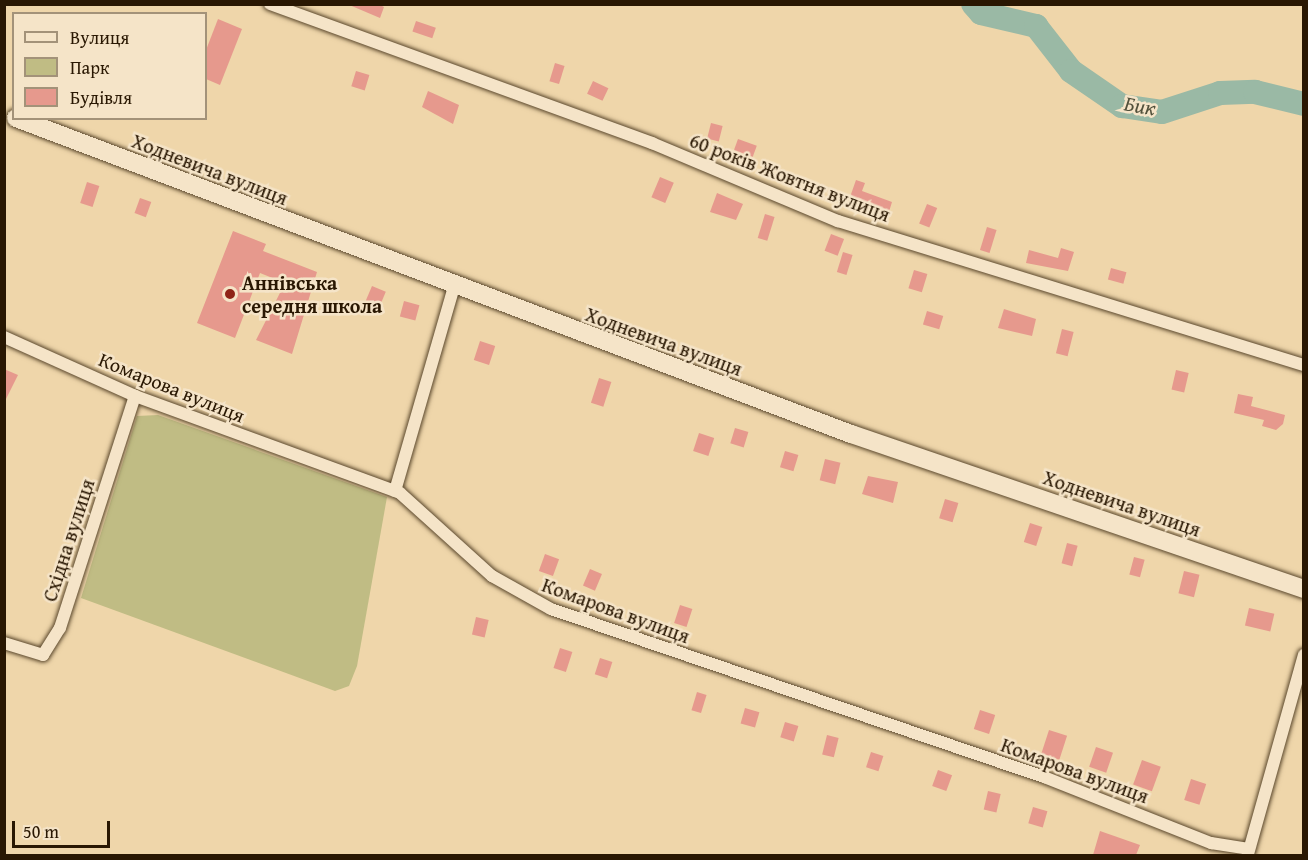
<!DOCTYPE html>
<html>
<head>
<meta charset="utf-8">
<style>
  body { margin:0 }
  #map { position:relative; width:1308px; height:860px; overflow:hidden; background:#efd6aa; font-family:"Gentium Book Plus",serif }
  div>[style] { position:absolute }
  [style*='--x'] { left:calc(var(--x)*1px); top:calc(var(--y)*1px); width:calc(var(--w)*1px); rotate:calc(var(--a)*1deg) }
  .green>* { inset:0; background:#c0bc84 }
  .river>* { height:24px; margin:-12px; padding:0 12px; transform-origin:12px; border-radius:12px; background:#9ab9a5 }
  .building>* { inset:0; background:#e6998d; transform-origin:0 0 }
  .roads { filter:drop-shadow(0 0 2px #5a472c) drop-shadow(0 0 2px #5a472c) }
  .minor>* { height:12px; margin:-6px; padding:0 6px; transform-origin:6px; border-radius:6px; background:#f5e4c8 }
  .secondary>* { height:18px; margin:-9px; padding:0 9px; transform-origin:9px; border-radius:9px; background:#f5e4c8 }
  .dots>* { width:16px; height:16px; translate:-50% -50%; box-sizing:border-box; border:3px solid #f5e4c8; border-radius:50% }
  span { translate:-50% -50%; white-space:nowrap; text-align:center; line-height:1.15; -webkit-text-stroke:5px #f5e4c8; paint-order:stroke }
  .street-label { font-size:20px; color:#291702 }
  .poi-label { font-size:20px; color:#291702; font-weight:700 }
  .left { translate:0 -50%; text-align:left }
  .water-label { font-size:21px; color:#51503b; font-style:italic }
  .frame { position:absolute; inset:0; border:6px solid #291702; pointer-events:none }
  .legend { position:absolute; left:12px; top:12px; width:195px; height:108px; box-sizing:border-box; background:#f5e4c8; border:2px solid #a39279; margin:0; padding:8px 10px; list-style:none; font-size:18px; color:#291702 }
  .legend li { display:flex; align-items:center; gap:12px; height:30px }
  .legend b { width:30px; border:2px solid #a39279 }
  .scale { position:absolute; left:12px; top:821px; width:98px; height:27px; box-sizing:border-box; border:3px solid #291702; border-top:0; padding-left:8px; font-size:18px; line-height:21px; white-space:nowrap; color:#291702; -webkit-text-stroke:4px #f5e4c8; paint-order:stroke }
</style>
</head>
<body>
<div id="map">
  <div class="green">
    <div style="clip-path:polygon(158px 415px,387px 497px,357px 666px,349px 686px,335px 691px,81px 598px,137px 416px)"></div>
  </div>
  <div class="river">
    <div style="--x:973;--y:4;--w:12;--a:48"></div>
    <div style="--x:981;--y:13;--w:57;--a:13.3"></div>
    <div style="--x:1036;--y:26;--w:57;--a:52.1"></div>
    <div style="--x:1071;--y:71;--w:62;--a:34.5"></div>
    <div style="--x:1122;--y:106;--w:40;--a:8.5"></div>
    <div style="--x:1162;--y:112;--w:61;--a:-18.1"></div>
    <div style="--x:1220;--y:93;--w:35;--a:-2"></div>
    <div style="--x:1255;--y:92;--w:50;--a:13.8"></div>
  </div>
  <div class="building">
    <div style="clip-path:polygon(347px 4px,378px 4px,384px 7px,380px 18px)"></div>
    <div style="clip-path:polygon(218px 19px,242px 29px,220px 85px,206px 79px,206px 50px)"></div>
    <div style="left:416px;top:21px;width:21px;height:11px;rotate:19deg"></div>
    <div style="left:555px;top:63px;width:10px;height:19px;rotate:17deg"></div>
    <div style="left:356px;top:71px;width:14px;height:16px;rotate:17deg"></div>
    <div style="left:593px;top:81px;width:17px;height:14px;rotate:25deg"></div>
    <div style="clip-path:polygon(428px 91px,459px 105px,453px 124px,422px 107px)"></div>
    <div style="left:711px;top:123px;width:12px;height:16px;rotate:14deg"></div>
    <div style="left:738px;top:139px;width:20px;height:12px;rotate:20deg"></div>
    <div style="left:660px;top:177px;width:15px;height:22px;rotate:23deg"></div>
    <div style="clip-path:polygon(856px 180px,865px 183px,862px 191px,892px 202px,888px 215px,850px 197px)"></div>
    <div style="left:87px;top:182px;width:13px;height:22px;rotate:18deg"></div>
    <div style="clip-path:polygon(717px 193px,743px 204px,736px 220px,710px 212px)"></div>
    <div style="left:140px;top:198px;width:12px;height:16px;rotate:20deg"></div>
    <div style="left:927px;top:204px;width:11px;height:21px;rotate:22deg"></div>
    <div style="left:765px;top:214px;width:10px;height:25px;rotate:17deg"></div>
    <div style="left:987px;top:227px;width:10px;height:24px;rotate:17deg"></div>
    <div style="clip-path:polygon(233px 231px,266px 244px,263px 251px,317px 272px,292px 354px,256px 340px,285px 283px,260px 273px,235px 338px,197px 323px)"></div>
    <div style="left:831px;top:234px;width:14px;height:18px;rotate:21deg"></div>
    <div style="clip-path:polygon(1061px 248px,1074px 252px,1068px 271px,1026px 263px,1029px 250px,1058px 258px)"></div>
    <div style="left:843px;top:252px;width:10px;height:21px;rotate:17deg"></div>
    <div style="left:1111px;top:268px;width:16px;height:12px;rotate:15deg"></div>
    <div style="left:914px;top:270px;width:14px;height:19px;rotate:17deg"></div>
    <div style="left:372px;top:286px;width:15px;height:16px;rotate:23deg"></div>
    <div style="left:404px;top:301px;width:16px;height:16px;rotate:15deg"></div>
    <div style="clip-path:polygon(1004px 309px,1036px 319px,1032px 336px,998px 328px)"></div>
    <div style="left:927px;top:311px;width:17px;height:14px;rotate:17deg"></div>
    <div style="left:1062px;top:329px;width:12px;height:25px;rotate:14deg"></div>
    <div style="left:480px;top:341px;width:16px;height:20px;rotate:18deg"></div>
    <div style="clip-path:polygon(4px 369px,18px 375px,4px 403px)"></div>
    <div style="left:1176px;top:370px;width:13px;height:20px;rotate:13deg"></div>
    <div style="left:599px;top:378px;width:13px;height:26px;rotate:18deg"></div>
    <div style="clip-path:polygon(1238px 394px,1253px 397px,1251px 406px,1285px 415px,1283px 424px,1276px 430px,1262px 426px,1264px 420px,1234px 413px)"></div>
    <div style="left:735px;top:428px;width:14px;height:16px;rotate:17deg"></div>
    <div style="left:699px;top:433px;width:16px;height:19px;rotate:18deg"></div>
    <div style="left:785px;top:451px;width:14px;height:17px;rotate:17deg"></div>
    <div style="left:825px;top:459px;width:16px;height:22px;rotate:14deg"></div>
    <div style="clip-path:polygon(868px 476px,898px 482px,893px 503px,862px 494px)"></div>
    <div style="left:945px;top:499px;width:14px;height:20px;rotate:17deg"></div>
    <div style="left:1030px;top:523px;width:13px;height:20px;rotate:18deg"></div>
    <div style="left:1067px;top:543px;width:11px;height:21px;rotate:15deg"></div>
    <div style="left:545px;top:554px;width:15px;height:18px;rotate:20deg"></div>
    <div style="left:1134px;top:557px;width:11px;height:18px;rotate:15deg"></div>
    <div style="left:590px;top:569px;width:13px;height:18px;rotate:23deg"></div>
    <div style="left:1184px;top:571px;width:16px;height:23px;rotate:14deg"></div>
    <div style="left:680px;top:605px;width:13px;height:19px;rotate:18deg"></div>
    <div style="left:1249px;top:608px;width:26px;height:18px;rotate:13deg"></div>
    <div style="left:476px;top:617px;width:13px;height:18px;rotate:13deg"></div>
    <div style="left:560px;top:648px;width:13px;height:21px;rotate:18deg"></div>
    <div style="left:600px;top:658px;width:13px;height:17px;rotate:18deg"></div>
    <div style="left:697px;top:692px;width:10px;height:19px;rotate:17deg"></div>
    <div style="left:745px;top:708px;width:15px;height:16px;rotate:16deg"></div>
    <div style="left:980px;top:710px;width:16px;height:20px;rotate:18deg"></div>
    <div style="left:785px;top:722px;width:14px;height:16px;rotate:17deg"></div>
    <div style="left:1049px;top:730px;width:19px;height:25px;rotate:18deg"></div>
    <div style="left:827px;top:735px;width:12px;height:20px;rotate:14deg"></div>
    <div style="left:1096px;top:747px;width:18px;height:21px;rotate:19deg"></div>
    <div style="left:871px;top:752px;width:13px;height:16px;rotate:18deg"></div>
    <div style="left:1142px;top:760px;width:20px;height:26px;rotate:20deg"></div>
    <div style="left:938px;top:770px;width:15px;height:17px;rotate:20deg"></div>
    <div style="left:1191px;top:779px;width:16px;height:22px;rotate:18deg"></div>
    <div style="left:988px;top:791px;width:13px;height:19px;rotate:13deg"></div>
    <div style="left:1033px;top:807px;width:15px;height:17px;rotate:16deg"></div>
    <div style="clip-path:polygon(1100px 831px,1140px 845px,1136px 855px,1093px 855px)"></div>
  </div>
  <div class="roads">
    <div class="minor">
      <div style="--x:270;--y:4;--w:407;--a:20"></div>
      <div style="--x:652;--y:143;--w:202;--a:22.8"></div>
      <div style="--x:838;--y:221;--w:488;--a:17.2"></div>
      <div style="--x:4;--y:337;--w:144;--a:24.2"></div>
      <div style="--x:135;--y:396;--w:282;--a:20.1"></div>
      <div style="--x:400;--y:493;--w:124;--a:42.1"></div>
      <div style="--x:492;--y:576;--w:68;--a:29.2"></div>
      <div style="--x:551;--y:609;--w:521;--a:18.82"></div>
      <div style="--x:1044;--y:777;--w:180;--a:21.6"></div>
      <div style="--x:1211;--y:843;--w:38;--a:9"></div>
      <div style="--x:395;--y:491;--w:213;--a:-73.9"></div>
      <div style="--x:4;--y:643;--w:41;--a:17.1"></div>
      <div style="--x:43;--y:655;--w:32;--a:-58"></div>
      <div style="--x:60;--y:628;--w:244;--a:-72.1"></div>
      <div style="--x:1248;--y:854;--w:207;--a:-74.3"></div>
    </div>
    <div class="secondary">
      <div style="--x:16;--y:118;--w:893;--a:20.73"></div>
      <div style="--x:851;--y:434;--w:479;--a:18.9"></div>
    </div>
  </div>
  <div class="dots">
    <div style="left:230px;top:294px;background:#8f2418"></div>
  </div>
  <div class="street-label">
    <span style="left:210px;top:169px;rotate:21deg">Ходневича вулиця</span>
    <span style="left:790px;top:177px;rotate:21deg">60 років Жовтня вулиця</span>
    <span style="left:664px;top:341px;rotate:20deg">Ходневича вулиця</span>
    <span style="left:172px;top:387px;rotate:22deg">Комарова вулиця</span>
    <span style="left:1122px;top:503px;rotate:19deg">Ходневича вулиця</span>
    <span style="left:68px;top:540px;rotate:-72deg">Східна вулиця</span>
    <span style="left:616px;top:610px;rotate:20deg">Комарова вулиця</span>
    <span style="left:1075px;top:770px;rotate:20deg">Комарова вулиця</span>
  </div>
  <div class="poi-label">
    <span class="left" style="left:242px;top:294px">Аннівська<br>середня школа</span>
  </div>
  <div class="water-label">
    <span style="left:1140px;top:106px;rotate:10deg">Бик</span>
  </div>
  <div class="frame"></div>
  <ul class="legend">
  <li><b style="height:8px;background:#f5e4c8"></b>Вулиця</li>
  <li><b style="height:16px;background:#c0bc84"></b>Парк</li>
  <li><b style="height:16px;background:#e6998d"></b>Будівля</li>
  </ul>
  <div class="scale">50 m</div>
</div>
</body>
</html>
